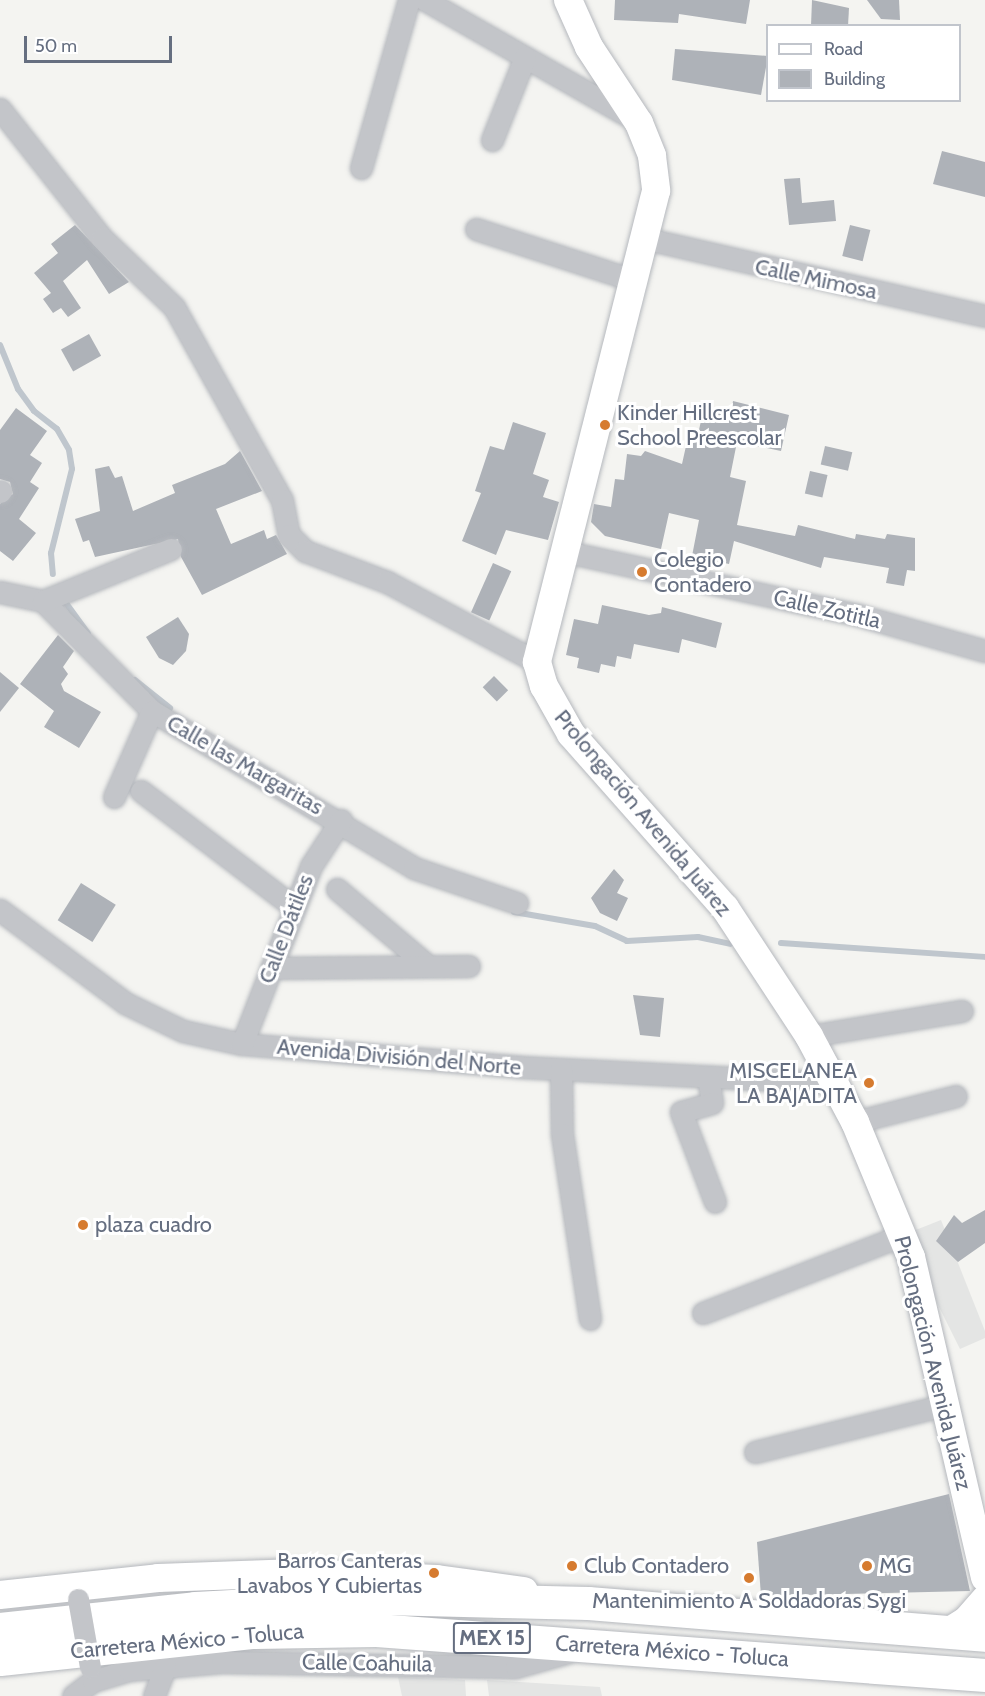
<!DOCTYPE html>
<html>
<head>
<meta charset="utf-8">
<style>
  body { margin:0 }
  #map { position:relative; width:985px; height:1696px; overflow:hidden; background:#f4f4f1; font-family:Cabin,sans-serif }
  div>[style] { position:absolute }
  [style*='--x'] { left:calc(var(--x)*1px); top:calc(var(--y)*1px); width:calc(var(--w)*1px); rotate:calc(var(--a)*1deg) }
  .built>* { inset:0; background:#e4e5e4 }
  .stream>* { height:6px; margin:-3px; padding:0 3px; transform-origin:3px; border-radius:3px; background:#bfc6cd }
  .building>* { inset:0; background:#aeb2b8; transform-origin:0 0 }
  .roads { filter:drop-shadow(0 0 2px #b5b8bd) drop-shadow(0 0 2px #b5b8bd) }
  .street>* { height:21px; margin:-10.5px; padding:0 10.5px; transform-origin:10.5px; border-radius:10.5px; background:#c3c5c9 }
  .secondary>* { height:28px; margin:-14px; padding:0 14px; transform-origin:14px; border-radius:14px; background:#fff }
  .primary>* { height:33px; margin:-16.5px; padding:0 16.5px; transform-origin:16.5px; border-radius:16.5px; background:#fff }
  .street-bridge>* { height:21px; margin:-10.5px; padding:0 10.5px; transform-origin:10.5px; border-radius:10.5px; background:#c3c5c9 }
  .dots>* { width:16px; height:16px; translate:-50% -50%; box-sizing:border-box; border:3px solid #fff; border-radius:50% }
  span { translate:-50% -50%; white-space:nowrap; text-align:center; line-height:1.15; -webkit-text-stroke:6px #fff; paint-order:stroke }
  .shield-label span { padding:2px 4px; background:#fff; border:2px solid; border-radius:4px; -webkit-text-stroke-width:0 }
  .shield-label { font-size:21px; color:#656e80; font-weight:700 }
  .street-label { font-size:22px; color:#656e80 }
  .poi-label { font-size:22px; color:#656e80 }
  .left { translate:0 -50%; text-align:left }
  .right { translate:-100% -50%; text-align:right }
  .legend { position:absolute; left:766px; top:24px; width:195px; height:78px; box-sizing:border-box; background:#fff; border:2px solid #c1c5cc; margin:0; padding:8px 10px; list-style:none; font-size:18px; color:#656e80 }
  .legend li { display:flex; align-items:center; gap:12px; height:30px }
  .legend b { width:30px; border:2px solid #c1c5cc }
  .scale { position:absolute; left:24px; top:36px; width:148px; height:27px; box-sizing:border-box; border:3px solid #656e80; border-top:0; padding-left:8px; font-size:18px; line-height:21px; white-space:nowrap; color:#656e80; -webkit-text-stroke:4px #fff; paint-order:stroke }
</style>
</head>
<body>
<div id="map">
  <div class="built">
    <div style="clip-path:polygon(941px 1220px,985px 1331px,985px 1338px,960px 1349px,903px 1235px)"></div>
    <div style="clip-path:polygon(398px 1677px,465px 1680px,466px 1696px,402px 1696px)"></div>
    <div style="clip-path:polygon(487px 1680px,600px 1687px,602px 1696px,489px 1696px)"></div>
  </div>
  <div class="stream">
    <div style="--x:0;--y:345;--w:48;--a:67.8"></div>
    <div style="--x:18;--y:389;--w:27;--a:54"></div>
    <div style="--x:34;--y:411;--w:29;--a:38"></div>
    <div style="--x:57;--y:429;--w:24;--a:60"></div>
    <div style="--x:69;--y:450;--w:19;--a:81"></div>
    <div style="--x:72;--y:469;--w:87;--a:104"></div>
    <div style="--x:51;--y:553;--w:21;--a:85"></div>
    <div style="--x:66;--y:603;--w:37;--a:54"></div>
    <div style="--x:135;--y:680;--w:45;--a:38.7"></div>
    <div style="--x:514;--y:912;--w:82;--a:9.8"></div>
    <div style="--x:595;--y:926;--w:35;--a:25"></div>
    <div style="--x:627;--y:941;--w:71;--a:-3.2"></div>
    <div style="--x:698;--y:937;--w:33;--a:12"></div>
    <div style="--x:781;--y:943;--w:204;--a:3.9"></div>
  </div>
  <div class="building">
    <div style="clip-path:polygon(615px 0,750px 0,746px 24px,679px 14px,678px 23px,614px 20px)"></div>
    <div style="clip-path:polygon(812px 0,849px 8px,848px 26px,811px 26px)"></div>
    <div style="clip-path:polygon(867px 0,899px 0,900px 20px,881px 19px)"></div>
    <div style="clip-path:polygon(675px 49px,768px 56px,761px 95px,672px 80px)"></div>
    <div style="clip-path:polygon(942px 151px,985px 162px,985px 197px,933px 184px)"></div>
    <div style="clip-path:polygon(800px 178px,802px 203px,834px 200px,836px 221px,789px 225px,784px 179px)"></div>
    <div style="clip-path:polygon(75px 225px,129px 282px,109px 294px,87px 260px,63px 281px,81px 308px,68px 317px,61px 308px,53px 313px,43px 299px,51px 293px,34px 273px,58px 253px,51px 244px)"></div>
    <div style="left:850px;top:225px;width:21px;height:32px;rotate:14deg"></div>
    <div style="left:89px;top:334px;width:25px;height:32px;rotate:61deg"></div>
    <div style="clip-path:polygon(733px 401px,789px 415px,781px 451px,737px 442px,730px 477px,746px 481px,737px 525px,795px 536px,798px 525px,855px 539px,856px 534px,885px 539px,887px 534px,915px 538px,915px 571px,907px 570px,904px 586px,886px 583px,889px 568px,824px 557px,821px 568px,734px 541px,729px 564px,692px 556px,699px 520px,669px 513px,661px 549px,605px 536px,591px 522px,594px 504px,611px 507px,615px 479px,624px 480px,627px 454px,641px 456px,645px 451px,682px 464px,688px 437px,697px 439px,704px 407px,731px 414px)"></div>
    <div style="clip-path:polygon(16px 408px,47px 431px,30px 455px,42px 463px,30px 482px,39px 488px,19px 519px,36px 533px,13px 561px,0 551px,0 504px,13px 494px,10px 482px,0 479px,0 430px)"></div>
    <div style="clip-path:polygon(513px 422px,546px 433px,533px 474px,549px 480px,543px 497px,559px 502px,548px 540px,506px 530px,496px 555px,462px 541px,481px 493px,475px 491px,490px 446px,504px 450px)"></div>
    <div style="left:825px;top:446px;width:28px;height:19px;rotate:13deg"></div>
    <div style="clip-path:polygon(240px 451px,262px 491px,216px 509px,231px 544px,264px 530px,267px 539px,276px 535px,287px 554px,202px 595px,181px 557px,178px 539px,95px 557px,89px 540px,83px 542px,75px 519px,100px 511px,95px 469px,109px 466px,115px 478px,122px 476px,133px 511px,175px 493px,172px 485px,225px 464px)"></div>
    <div style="left:810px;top:471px;width:18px;height:23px;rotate:13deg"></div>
    <div style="left:493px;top:563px;width:20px;height:54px;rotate:24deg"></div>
    <div style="clip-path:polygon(602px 605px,649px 615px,661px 613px,662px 607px,722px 623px,716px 648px,682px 639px,679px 653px,634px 644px,631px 659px,617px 656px,615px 667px,601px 664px,599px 673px,577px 668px,579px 658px,566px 655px,574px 619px,598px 624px)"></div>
    <div style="clip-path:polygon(178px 617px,189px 634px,186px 651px,173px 665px,159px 658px,146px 637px)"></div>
    <div style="clip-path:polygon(58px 635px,74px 651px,63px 667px,68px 674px,61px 684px,64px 691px,101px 712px,79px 748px,44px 727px,54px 711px,20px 684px)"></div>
    <div style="clip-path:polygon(0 672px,19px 688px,0 712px)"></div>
    <div style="left:494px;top:676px;width:20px;height:16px;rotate:45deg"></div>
    <div style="clip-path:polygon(614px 869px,624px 880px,617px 893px,628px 898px,617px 921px,600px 913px,591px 898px)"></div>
    <div style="left:81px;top:883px;width:41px;height:44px;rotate:32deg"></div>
    <div style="clip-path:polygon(633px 995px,664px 998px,660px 1037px,640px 1035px)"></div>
    <div style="clip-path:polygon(985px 1210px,985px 1243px,958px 1262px,936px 1241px,954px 1215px,962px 1223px)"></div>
    <div style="clip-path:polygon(949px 1494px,970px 1591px,761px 1596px,757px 1542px)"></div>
  </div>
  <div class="roads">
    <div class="street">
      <div style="--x:425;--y:0;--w:236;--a:29.7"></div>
      <div style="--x:0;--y:109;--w:164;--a:51.7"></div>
      <div style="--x:102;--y:238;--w:100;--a:43.8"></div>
      <div style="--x:174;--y:307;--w:221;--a:60.8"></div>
      <div style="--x:282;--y:500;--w:36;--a:79"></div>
      <div style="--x:289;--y:535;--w:23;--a:45"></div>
      <div style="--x:305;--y:551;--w:88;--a:20.7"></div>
      <div style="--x:387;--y:582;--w:170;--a:28.1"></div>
      <div style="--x:492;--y:140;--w:89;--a:-68.3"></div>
      <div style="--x:361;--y:168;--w:175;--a:-74.1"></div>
      <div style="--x:476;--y:229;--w:168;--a:18"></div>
      <div style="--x:647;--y:239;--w:347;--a:12.8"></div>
      <div style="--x:0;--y:492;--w:1;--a:-45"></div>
      <div style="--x:562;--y:551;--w:303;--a:12.2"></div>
      <div style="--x:858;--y:615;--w:132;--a:15.8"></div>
      <div style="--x:0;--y:592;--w:44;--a:11.8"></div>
      <div style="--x:43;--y:601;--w:155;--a:45.3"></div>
      <div style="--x:152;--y:711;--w:305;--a:30.9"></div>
      <div style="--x:414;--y:868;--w:109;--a:18.8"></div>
      <div style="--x:43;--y:601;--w:138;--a:-22.1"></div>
      <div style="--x:141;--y:791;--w:192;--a:37.2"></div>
      <div style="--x:114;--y:797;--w:94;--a:-66.2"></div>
      <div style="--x:337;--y:889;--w:119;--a:40.2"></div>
      <div style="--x:0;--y:910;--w:156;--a:36.6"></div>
      <div style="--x:125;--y:1003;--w:64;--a:25.8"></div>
      <div style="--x:183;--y:1031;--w:60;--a:12.4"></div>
      <div style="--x:242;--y:1044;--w:280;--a:4.7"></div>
      <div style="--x:521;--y:1067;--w:315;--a:2.9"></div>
      <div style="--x:271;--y:968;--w:198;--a:-0.6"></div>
      <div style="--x:809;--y:1036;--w:155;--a:-9.3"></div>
      <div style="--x:242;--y:1044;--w:191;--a:-68.8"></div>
      <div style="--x:311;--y:866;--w:55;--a:-56.9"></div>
      <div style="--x:561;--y:1069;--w:65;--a:89.1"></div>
      <div style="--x:562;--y:1134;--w:187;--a:81.4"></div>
      <div style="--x:708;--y:1077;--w:26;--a:81"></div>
      <div style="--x:712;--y:1103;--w:32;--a:164"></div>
      <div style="--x:681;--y:1112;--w:96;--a:69.3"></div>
      <div style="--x:855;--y:1122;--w:104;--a:-14.4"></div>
      <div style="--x:703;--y:1313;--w:215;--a:-21.3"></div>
      <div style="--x:755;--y:1452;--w:196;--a:-13.9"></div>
      <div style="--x:73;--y:1696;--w:25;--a:-37"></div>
      <div style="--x:93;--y:1681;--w:38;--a:-17"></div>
      <div style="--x:129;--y:1670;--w:93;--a:-4.9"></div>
      <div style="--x:222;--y:1662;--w:294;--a:1"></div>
      <div style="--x:516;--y:1667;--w:58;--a:-15.9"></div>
      <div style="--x:154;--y:1696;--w:31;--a:-69"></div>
    </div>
    <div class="secondary">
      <div style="--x:568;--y:0;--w:51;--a:65.9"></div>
      <div style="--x:589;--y:47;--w:91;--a:56.7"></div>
      <div style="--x:639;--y:123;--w:35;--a:68"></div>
      <div style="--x:652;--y:156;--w:35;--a:83"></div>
      <div style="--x:656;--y:191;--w:486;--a:104.2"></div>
      <div style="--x:537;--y:662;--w:25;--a:74"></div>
      <div style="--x:544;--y:686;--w:55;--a:60.6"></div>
      <div style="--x:571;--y:734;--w:232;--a:48.5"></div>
      <div style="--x:725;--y:908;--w:153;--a:56.7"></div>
      <div style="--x:809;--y:1036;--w:98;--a:61.9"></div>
      <div style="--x:855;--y:1122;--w:146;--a:67.5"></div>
      <div style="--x:911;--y:1257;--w:329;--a:77"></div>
      <div style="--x:0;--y:1595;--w:159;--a:-6.1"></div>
      <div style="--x:158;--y:1578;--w:139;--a:-2.1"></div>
      <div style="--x:297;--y:1573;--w:140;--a:2.5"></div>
      <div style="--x:437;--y:1579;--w:88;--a:7.9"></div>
      <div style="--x:948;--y:1632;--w:22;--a:-32"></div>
      <div style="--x:967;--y:1620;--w:28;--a:-49"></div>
    </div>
    <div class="primary">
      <div style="--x:0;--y:1629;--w:196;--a:-6.1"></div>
      <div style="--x:195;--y:1608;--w:186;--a:-3.1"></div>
      <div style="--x:381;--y:1598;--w:207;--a:1.4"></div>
      <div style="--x:588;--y:1603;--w:398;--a:4.6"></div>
      <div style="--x:0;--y:1659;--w:255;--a:-6.1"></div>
      <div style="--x:254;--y:1632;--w:122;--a:-0.9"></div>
      <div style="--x:376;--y:1630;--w:611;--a:4.23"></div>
    </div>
  </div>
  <div class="street-bridge">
    <div style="--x:78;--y:1599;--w:69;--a:80"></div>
  </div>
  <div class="dots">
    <div style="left:605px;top:425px;background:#d67b2f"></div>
    <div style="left:642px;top:572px;background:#d67b2f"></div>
    <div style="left:869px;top:1083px;background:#d67b2f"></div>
    <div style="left:83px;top:1225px;background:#d67b2f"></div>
    <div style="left:572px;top:1566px;background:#d67b2f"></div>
    <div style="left:867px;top:1566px;background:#d67b2f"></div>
    <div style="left:434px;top:1573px;background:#d67b2f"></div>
    <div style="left:749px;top:1578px;background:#d67b2f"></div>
  </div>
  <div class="shield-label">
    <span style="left:492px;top:1638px">MEX 15</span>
  </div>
  <div class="street-label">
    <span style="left:816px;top:279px;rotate:12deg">Calle Mimosa</span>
    <span style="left:827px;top:609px;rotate:13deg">Calle Zotitla</span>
    <span style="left:245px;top:765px;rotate:30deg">Calle las Margaritas</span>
    <span style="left:643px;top:813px;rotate:50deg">Prolongación Avenida Juárez</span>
    <span style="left:286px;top:929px;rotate:-69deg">Calle Dátiles</span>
    <span style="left:399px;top:1057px;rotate:5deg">Avenida División del Norte</span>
    <span style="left:933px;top:1363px;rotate:76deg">Prolongación Avenida Juárez</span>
    <span style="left:187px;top:1641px;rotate:-5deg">Carretera México - Toluca</span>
    <span style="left:672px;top:1651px;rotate:4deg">Carretera México - Toluca</span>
    <span style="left:367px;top:1663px;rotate:1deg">Calle Coahuila</span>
  </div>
  <div class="poi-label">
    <span class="left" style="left:617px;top:425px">Kinder Hillcrest<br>School Preescolar</span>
    <span class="left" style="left:654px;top:572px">Colegio<br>Contadero</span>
    <span class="right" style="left:857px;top:1083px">MISCELANEA<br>LA BAJADITA</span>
    <span class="left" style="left:95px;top:1225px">plaza cuadro</span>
    <span class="right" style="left:422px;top:1573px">Barros Canteras<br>Lavabos Y Cubiertas</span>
    <span class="left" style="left:584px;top:1566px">Club Contadero</span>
    <span class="left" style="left:879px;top:1566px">MG</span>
    <span style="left:749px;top:1601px">Mantenimiento A Soldadoras Sygi</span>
  </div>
  <ul class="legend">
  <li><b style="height:8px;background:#fff"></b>Road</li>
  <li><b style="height:16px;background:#aeb2b8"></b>Building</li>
  </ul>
  <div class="scale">50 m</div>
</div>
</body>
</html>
